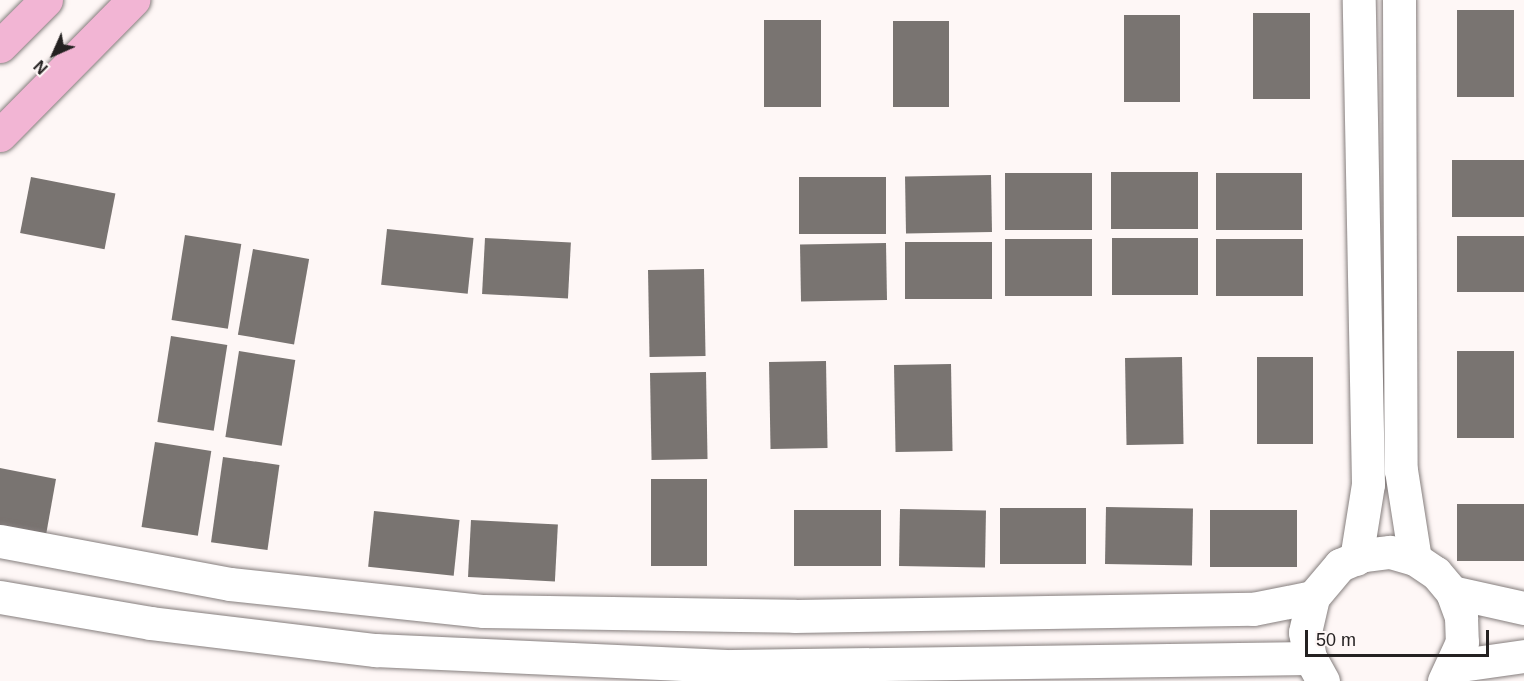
<!DOCTYPE html>
<html>
<head>
<meta charset="utf-8">
<style>
  body { margin:0 }
  #map { position:relative; width:1524px; height:681px; overflow:hidden; background:#fef7f6; font-family:Arial,sans-serif }
  div>[style] { position:absolute }
  [style*='--x'] { left:calc(var(--x)*1px); top:calc(var(--y)*1px); width:calc(var(--w)*1px); rotate:calc(var(--a)*1deg) }
  .building>* { inset:0; background:#797471; transform-origin:0 0 }
  .roads { filter:drop-shadow(0 0 2px #857e7d) drop-shadow(0 0 2px #857e7d) }
  .minor>* { height:33px; margin:-16.5px; padding:0 16.5px; transform-origin:16.5px; border-radius:16.5px; background:#fff }
  .major>* { height:33px; margin:-16.5px; padding:0 16.5px; transform-origin:16.5px; border-radius:16.5px; background:#f2b5d4 }
  span { translate:-50% -50%; white-space:nowrap; text-align:center; line-height:1.15; -webkit-text-stroke:4.5px #fef7f6; paint-order:stroke }
  .north { position:absolute; left:24px; top:24px; width:60px; height:60px; -webkit-text-stroke:4px #fef7f6; paint-order:stroke; rotate:225deg; font-size:16px; font-weight:700; line-height:24px; text-align:center; color:#242121 }
  .north::after { content:''; display:block; margin:auto; width:21px; height:27px; background:#242121; clip-path:polygon(50% 0,100% 100%,50% 72%,0 100%) }
  .scale { position:absolute; left:1305px; top:630px; width:184px; height:27px; box-sizing:border-box; border:3px solid #242121; border-top:0; padding-left:8px; font-size:18px; line-height:21px; white-space:nowrap; color:#242121; -webkit-text-stroke:4px #fef7f6; paint-order:stroke }
</style>
</head>
<body>
<div id="map">
  <div class="building">
    <div style="left:1514px;top:10px;width:87px;height:57px;rotate:90deg"></div>
    <div style="left:1253px;top:13px;width:57px;height:86px"></div>
    <div style="left:1124px;top:15px;width:56px;height:87px"></div>
    <div style="left:764px;top:20px;width:57px;height:87px"></div>
    <div style="left:893px;top:21px;width:56px;height:86px"></div>
    <div style="left:1452px;top:160px;width:72px;height:57px"></div>
    <div style="left:1111px;top:172px;width:87px;height:57px"></div>
    <div style="left:1092px;top:173px;width:57px;height:87px;rotate:90deg"></div>
    <div style="left:1216px;top:173px;width:86px;height:57px"></div>
    <div style="left:991px;top:175px;width:57px;height:86px;rotate:89deg"></div>
    <div style="left:31px;top:177px;width:86px;height:57px;rotate:11deg"></div>
    <div style="left:886px;top:177px;width:57px;height:87px;rotate:90deg"></div>
    <div style="left:387px;top:229px;width:87px;height:56px;rotate:6deg"></div>
    <div style="left:185px;top:235px;width:57px;height:86px;rotate:9deg"></div>
    <div style="left:1457px;top:236px;width:67px;height:56px"></div>
    <div style="left:485px;top:238px;width:86px;height:56px;rotate:3deg"></div>
    <div style="left:1112px;top:238px;width:86px;height:57px"></div>
    <div style="left:1005px;top:239px;width:87px;height:57px"></div>
    <div style="left:1216px;top:239px;width:87px;height:57px"></div>
    <div style="left:905px;top:242px;width:87px;height:57px"></div>
    <div style="left:886px;top:243px;width:57px;height:86px;rotate:89deg"></div>
    <div style="left:253px;top:249px;width:57px;height:87px;rotate:10deg"></div>
    <div style="left:704px;top:269px;width:87px;height:56px;rotate:89deg"></div>
    <div style="left:171px;top:336px;width:57px;height:87px;rotate:9deg"></div>
    <div style="left:239px;top:351px;width:57px;height:87px;rotate:9deg"></div>
    <div style="left:1457px;top:351px;width:57px;height:87px"></div>
    <div style="left:1182px;top:357px;width:87px;height:57px;rotate:89deg"></div>
    <div style="left:1257px;top:357px;width:56px;height:87px"></div>
    <div style="left:826px;top:361px;width:87px;height:57px;rotate:89deg"></div>
    <div style="left:951px;top:364px;width:87px;height:57px;rotate:89deg"></div>
    <div style="left:706px;top:372px;width:87px;height:56px;rotate:89deg"></div>
    <div style="left:155px;top:442px;width:57px;height:86px;rotate:9deg"></div>
    <div style="left:223px;top:457px;width:57px;height:86px;rotate:8deg"></div>
    <div style="clip-path:polygon(0 468px,56px 479px,46px 535px,0 526px)"></div>
    <div style="left:651px;top:479px;width:56px;height:87px"></div>
    <div style="left:1524px;top:504px;width:57px;height:67px;rotate:90deg"></div>
    <div style="left:1106px;top:507px;width:87px;height:57px;rotate:1deg"></div>
    <div style="left:1000px;top:508px;width:86px;height:56px"></div>
    <div style="left:900px;top:509px;width:86px;height:57px;rotate:1deg"></div>
    <div style="left:794px;top:510px;width:87px;height:56px"></div>
    <div style="left:1210px;top:510px;width:87px;height:57px"></div>
    <div style="left:374px;top:511px;width:86px;height:56px;rotate:6deg"></div>
    <div style="left:471px;top:520px;width:87px;height:57px;rotate:3deg"></div>
  </div>
  <div class="roads">
    <div class="minor">
      <div style="--x:1399;--y:0;--w:470;--a:89.8"></div>
      <div style="--x:1401;--y:470;--w:90;--a:81.1"></div>
      <div style="--x:0;--y:541;--w:234;--a:10.6"></div>
      <div style="--x:230;--y:584;--w:255;--a:6.1"></div>
      <div style="--x:484;--y:611;--w:310;--a:0.9"></div>
      <div style="--x:794;--y:616;--w:459;--a:-0.9"></div>
      <div style="--x:1253;--y:609;--w:61;--a:-11.3"></div>
      <div style="--x:1356;--y:559;--w:76;--a:-80.9"></div>
      <div style="--x:1368;--y:484;--w:484;--a:-91.1"></div>
      <div style="--x:1452;--y:592;--w:74;--a:12.5"></div>
      <div style="--x:0;--y:597;--w:153;--a:9.8"></div>
      <div style="--x:151;--y:623;--w:226;--a:6.9"></div>
      <div style="--x:375;--y:650;--w:357;--a:2.6"></div>
      <div style="--x:732;--y:666;--w:578;--a:-0.79"></div>
      <div style="--x:1454;--y:666;--w:71;--a:-8.1"></div>
      <div style="--x:1323;--y:681;--w:26;--a:-119"></div>
      <div style="--x:1310;--y:658;--w:26;--a:-101"></div>
      <div style="--x:1305;--y:632;--w:36;--a:-77"></div>
      <div style="--x:1313;--y:597;--w:42;--a:-49.8"></div>
      <div style="--x:1340;--y:565;--w:26;--a:-23"></div>
      <div style="--x:1364;--y:555;--w:26;--a:-7"></div>
      <div style="--x:1390;--y:552;--w:26;--a:16"></div>
      <div style="--x:1415;--y:559;--w:25;--a:34"></div>
      <div style="--x:1436;--y:573;--w:25;--a:50"></div>
      <div style="--x:1452;--y:592;--w:27;--a:70"></div>
      <div style="--x:1461;--y:617;--w:25;--a:88"></div>
      <div style="--x:1462;--y:642;--w:43;--a:114.8"></div>
    </div>
    <div class="major">
      <div style="--x:0;--y:46;--w:65;--a:-45"></div>
      <div style="--x:0;--y:135;--w:190;--a:-45.4"></div>
    </div>
  </div>
  <div class="north">N</div>
  <div class="scale">50 m</div>
</div>
</body>
</html>
